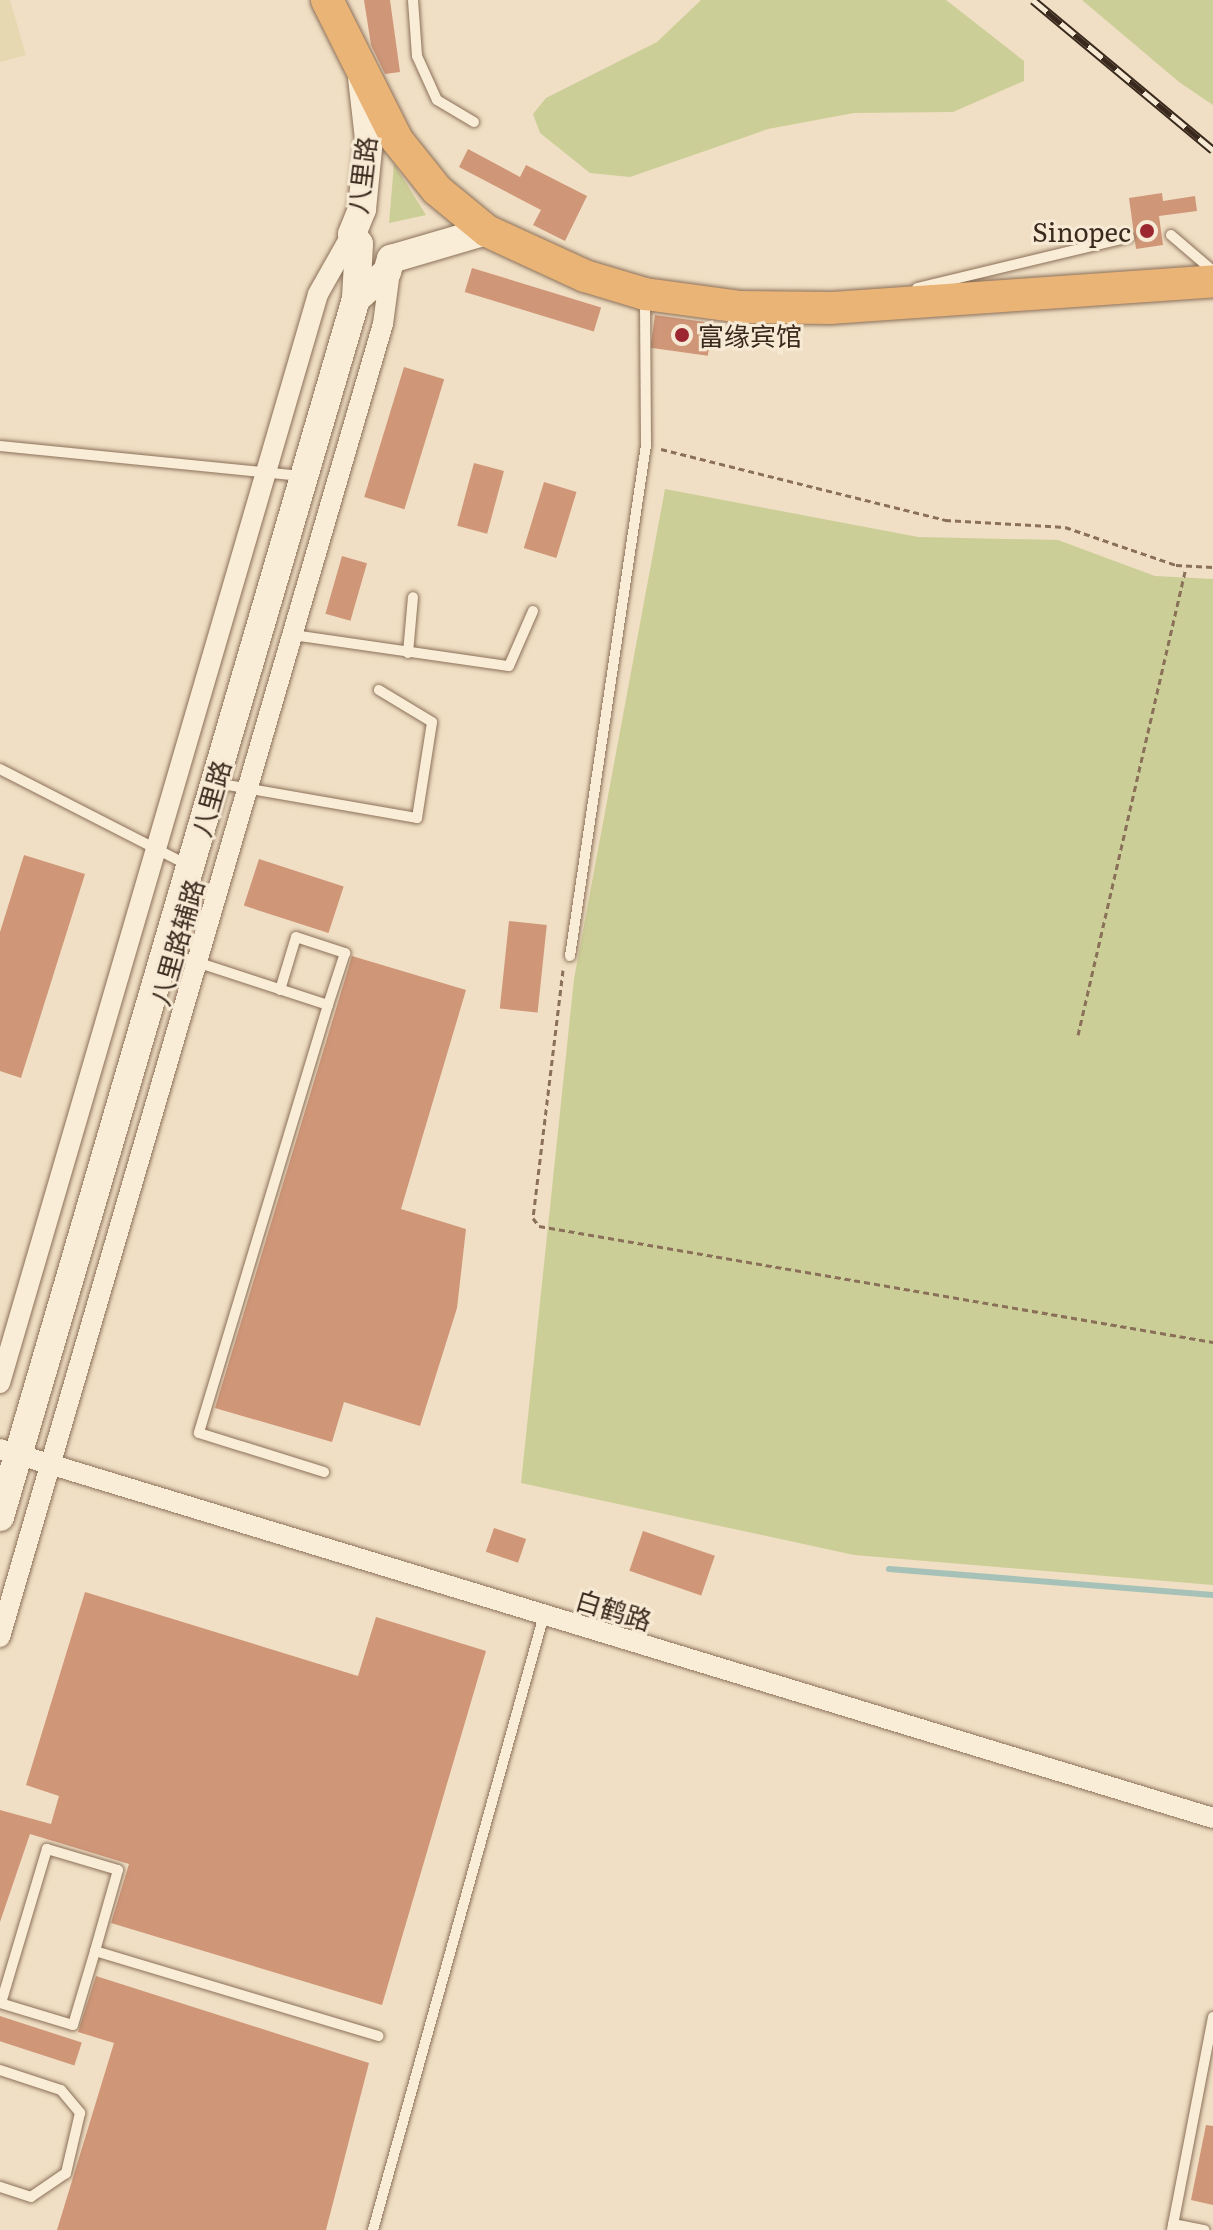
<!DOCTYPE html>
<html>
<head>
<meta charset="utf-8">
<style>
  body { margin:0 }
  #map { position:relative; width:1213px; height:2230px; overflow:hidden; background:#f0dfc4; font-family:Literata,"Noto Sans SC",serif }
  div>[style] { position:absolute }
  [style*='--x'] { left:calc(var(--x)*1px); top:calc(var(--y)*1px); width:calc(var(--w)*1px); rotate:calc(var(--a)*1deg) }
  .farmland>* { inset:0; background:#e6d9b1 }
  .green>* { inset:0; background:#ccce97 }
  .stream>* { height:6px; margin:-3px; padding:0 3px; transform-origin:3px; border-radius:3px; background:#a6c2b8 }
  .building>* { inset:0; background:#cf9678; transform-origin:0 0 }
  .path>* { height:3px; margin-top:-1.5px; transform-origin:0; background:repeating-linear-gradient(90deg,#8b7059 0 6px,transparent 0 10px) }
  .roads { filter:drop-shadow(0 0 2px #8b7059) drop-shadow(0 0 2px #8b7059) }
  .service>* { height:10px; margin:-5px; padding:0 5px; transform-origin:5px; border-radius:5px; background:#faedd7 }
  .minor>* { height:20px; margin:-10px; padding:0 10px; transform-origin:10px; border-radius:10px; background:#faedd7 }
  .secondary>* { height:28px; margin:-14px; padding:0 14px; transform-origin:14px; border-radius:14px; background:#faedd7 }
  .trunk>* { height:32px; margin:-16px; padding:0 16px; transform-origin:16px; border-radius:16px; background:#eab476 }
  .rail>* { height:9px; margin-top:-4.5px; transform-origin:0; background:repeating-linear-gradient(90deg,#f7ead4 0 18px,#3a2a1e 0 36px); box-sizing:border-box; border-block:2px solid #3a2a1e }
  .dots>* { width:22px; height:22px; translate:-50% -50%; box-sizing:border-box; border:4px solid #f7ead4; border-radius:50% }
  span { translate:-50% -50%; white-space:nowrap; text-align:center; line-height:1.15; -webkit-text-stroke:6px #f7ead4; paint-order:stroke }
  .street-label { font-size:26px; color:#3a2a1e }
  .poi-label { font-size:26px; color:#3a2a1e }
  .right { translate:-100% -50%; text-align:right }
  .left { translate:0 -50%; text-align:left }
</style>
</head>
<body>
<div id="map">
  <div class="farmland">
    <div style="clip-path:polygon(0 0,10px 0,26px 55px,0 62px)"></div>
  </div>
  <div class="green">
    <div style="clip-path:polygon(701px 0,946px 0,1024px 61px,1024px 81px,953px 112px,854px 113px,768px 129px,630px 177px,590px 173px,540px 133px,533px 114px,546px 98px,657px 42px)"></div>
    <div style="clip-path:polygon(1082px 0,1213px 0,1213px 105px,1179px 82px)"></div>
    <div style="clip-path:polygon(394px 164px,426px 215px,389px 223px)"></div>
    <div style="clip-path:polygon(665px 489px,918px 537px,1058px 540px,1155px 576px,1213px 579px,1213px 1585px,854px 1555px,521px 1483px,574px 979px)"></div>
  </div>
  <div class="stream">
    <div style="--x:889;--y:1569;--w:325;--a:4.6"></div>
  </div>
  <div class="building">
    <div style="clip-path:polygon(364px 0,390px 0,400px 72px,385px 74px,371px 45px)"></div>
    <div style="clip-path:polygon(468px 149px,520px 177px,526px 165px,587px 196px,565px 241px,533px 225px,541px 210px,459px 167px)"></div>
    <div style="clip-path:polygon(1162px 193px,1163px 201px,1195px 196px,1197px 211px,1159px 216px,1163px 245px,1136px 249px,1129px 198px)"></div>
    <div style="left:472px;top:268px;width:135px;height:25px;rotate:17deg"></div>
    <div style="left:655px;top:315px;width:58px;height:33px;rotate:8deg"></div>
    <div style="left:404px;top:367px;width:42px;height:136px;rotate:17deg"></div>
    <div style="left:474px;top:463px;width:31px;height:65px;rotate:15deg"></div>
    <div style="left:544px;top:482px;width:34px;height:69px;rotate:17deg"></div>
    <div style="left:342px;top:556px;width:26px;height:60px;rotate:16deg"></div>
    <div style="clip-path:polygon(24px 855px,85px 874px,21px 1078px,0 1071px,0 932px)"></div>
    <div style="left:259px;top:859px;width:89px;height:49px;rotate:18deg"></div>
    <div style="left:509px;top:921px;width:38px;height:88px;rotate:6deg"></div>
    <div style="clip-path:polygon(352px 956px,466px 990px,401px 1209px,466px 1229px,457px 1308px,420px 1426px,344px 1402px,332px 1442px,215px 1408px)"></div>
    <div style="left:494px;top:1528px;width:34px;height:25px;rotate:19deg"></div>
    <div style="left:643px;top:1531px;width:76px;height:42px;rotate:19deg"></div>
    <div style="clip-path:polygon(85px 1592px,358px 1676px,376px 1617px,486px 1651px,382px 2005px,111px 1923px,129px 1864px,30px 1834px,0 1922px,0 1810px,51px 1824px,59px 1796px,26px 1785px)"></div>
    <div style="clip-path:polygon(96px 1976px,369px 2063px,326px 2230px,57px 2230px,114px 2043px,78px 2032px)"></div>
    <div style="left:0;top:2016px;width:86px;height:24px;rotate:18deg"></div>
    <div style="clip-path:polygon(1206px 2125px,1213px 2126px,1213px 2205px,1191px 2200px)"></div>
  </div>
  <div class="path">
    <div style="--x:661;--y:449;--w:293;--a:14"></div>
    <div style="--x:945;--y:520;--w:120;--a:3.3"></div>
    <div style="--x:1065;--y:527;--w:117;--a:18.9"></div>
    <div style="--x:1176;--y:565;--w:37;--a:3"></div>
    <div style="--x:563;--y:970;--w:250;--a:96.9"></div>
    <div style="--x:533;--y:1218;--w:10;--a:53"></div>
    <div style="--x:539;--y:1226;--w:684;--a:9.77"></div>
    <div style="--x:1078;--y:1035;--w:480;--a:-77"></div>
  </div>
  <div class="roads">
    <div class="service">
      <div style="--x:413;--y:0;--w:56;--a:85.9"></div>
      <div style="--x:417;--y:56;--w:48;--a:65.6"></div>
      <div style="--x:437;--y:100;--w:43;--a:30.7"></div>
      <div style="--x:1171;--y:235;--w:55;--a:40.6"></div>
      <div style="--x:917;--y:288;--w:218;--a:-13.5"></div>
      <div style="--x:0;--y:446;--w:303;--a:5.7"></div>
      <div style="--x:293;--y:635;--w:218;--a:8.2"></div>
      <div style="--x:509;--y:666;--w:60;--a:-66.4"></div>
      <div style="--x:408;--y:653;--w:56;--a:-84.9"></div>
      <div style="--x:0;--y:769;--w:211;--a:27.1"></div>
      <div style="--x:216;--y:783;--w:204;--a:9.9"></div>
      <div style="--x:417;--y:818;--w:97;--a:-81.1"></div>
      <div style="--x:432;--y:722;--w:62;--a:-148.9"></div>
      <div style="--x:169;--y:953;--w:167;--a:18.1"></div>
      <div style="--x:328;--y:1005;--w:447;--a:106.8"></div>
      <div style="--x:199;--y:1433;--w:131;--a:17.3"></div>
      <div style="--x:570;--y:956;--w:517;--a:-81.54"></div>
      <div style="--x:646;--y:445;--w:145;--a:-90.4"></div>
      <div style="--x:280;--y:990;--w:55;--a:-73.2"></div>
      <div style="--x:296;--y:937;--w:52;--a:18.1"></div>
      <div style="--x:345;--y:953;--w:55;--a:108.1"></div>
      <div style="--x:0;--y:2003;--w:76;--a:16.8"></div>
      <div style="--x:73;--y:2025;--w:77;--a:-73.4"></div>
      <div style="--x:95;--y:1951;--w:296;--a:16.7"></div>
      <div style="--x:1;--y:2003;--w:161;--a:-73.4"></div>
      <div style="--x:47;--y:1849;--w:74;--a:16.5"></div>
      <div style="--x:118;--y:1870;--w:84;--a:105.9"></div>
      <div style="--x:0;--y:2070;--w:64;--a:18.2"></div>
      <div style="--x:61;--y:2090;--w:30;--a:50"></div>
      <div style="--x:80;--y:2113;--w:62;--a:103.1"></div>
      <div style="--x:66;--y:2173;--w:42;--a:145.6"></div>
      <div style="--x:31;--y:2197;--w:33;--a:-162"></div>
      <div style="--x:1173;--y:2224;--w:32;--a:11"></div>
      <div style="--x:373;--y:2230;--w:638;--a:-74.46"></div>
      <div style="--x:1172;--y:2230;--w:217;--a:-79.1"></div>
    </div>
    <div class="minor">
      <div style="--x:0;--y:1383;--w:1134;--a:-73.72"></div>
      <div style="--x:318;--y:294;--w:69;--a:-60.5"></div>
      <div style="--x:0;--y:1449;--w:1268;--a:16.92"></div>
      <div style="--x:0;--y:1637;--w:1368;--a:-73.74"></div>
      <div style="--x:383;--y:324;--w:61;--a:-82.4"></div>
    </div>
    <div class="secondary">
      <div style="--x:356;--y:299;--w:41;--a:-41.1"></div>
      <div style="--x:387;--y:272;--w:14;--a:-73"></div>
      <div style="--x:391;--y:259;--w:100;--a:-16.3"></div>
      <div style="--x:0;--y:1517;--w:1269;--a:-73.71"></div>
      <div style="--x:356;--y:299;--w:55;--a:-86.9"></div>
      <div style="--x:359;--y:244;--w:12;--a:-125"></div>
      <div style="--x:352;--y:234;--w:27;--a:-68"></div>
      <div style="--x:362;--y:209;--w:70;--a:-84.3"></div>
      <div style="--x:369;--y:139;--w:61;--a:-96.5"></div>
    </div>
    <div class="trunk">
      <div style="--x:327;--y:0;--w:157;--a:63.4"></div>
      <div style="--x:397;--y:140;--w:64;--a:51.3"></div>
      <div style="--x:437;--y:190;--w:65;--a:39.4"></div>
      <div style="--x:487;--y:231;--w:108;--a:24.7"></div>
      <div style="--x:585;--y:276;--w:63;--a:16.7"></div>
      <div style="--x:645;--y:294;--w:97;--a:7.7"></div>
      <div style="--x:741;--y:307;--w:90;--a:0.6"></div>
      <div style="--x:831;--y:308;--w:383;--a:-4"></div>
    </div>
  </div>
  <div class="rail">
    <div style="--x:1033;--y:0;--w:234;--a:39.8"></div>
  </div>
  <div class="dots">
    <div style="left:1147px;top:231px;background:#9c2731"></div>
    <div style="left:682px;top:335px;background:#9c2731"></div>
  </div>
  <div class="street-label">
    <span style="left:361px;top:175px;rotate:-83deg">八里路</span>
    <span style="left:210px;top:798px;rotate:-74deg">八里路</span>
    <span style="left:176px;top:942px;rotate:-74deg">八里路辅路</span>
    <span style="left:614px;top:1609px;rotate:17deg">白鹤路</span>
  </div>
  <div class="poi-label">
    <span class="right" style="left:1131px;top:231px">Sinopec</span>
    <span class="left" style="left:698px;top:335px">富缘宾馆</span>
  </div>
</div>
</body>
</html>
